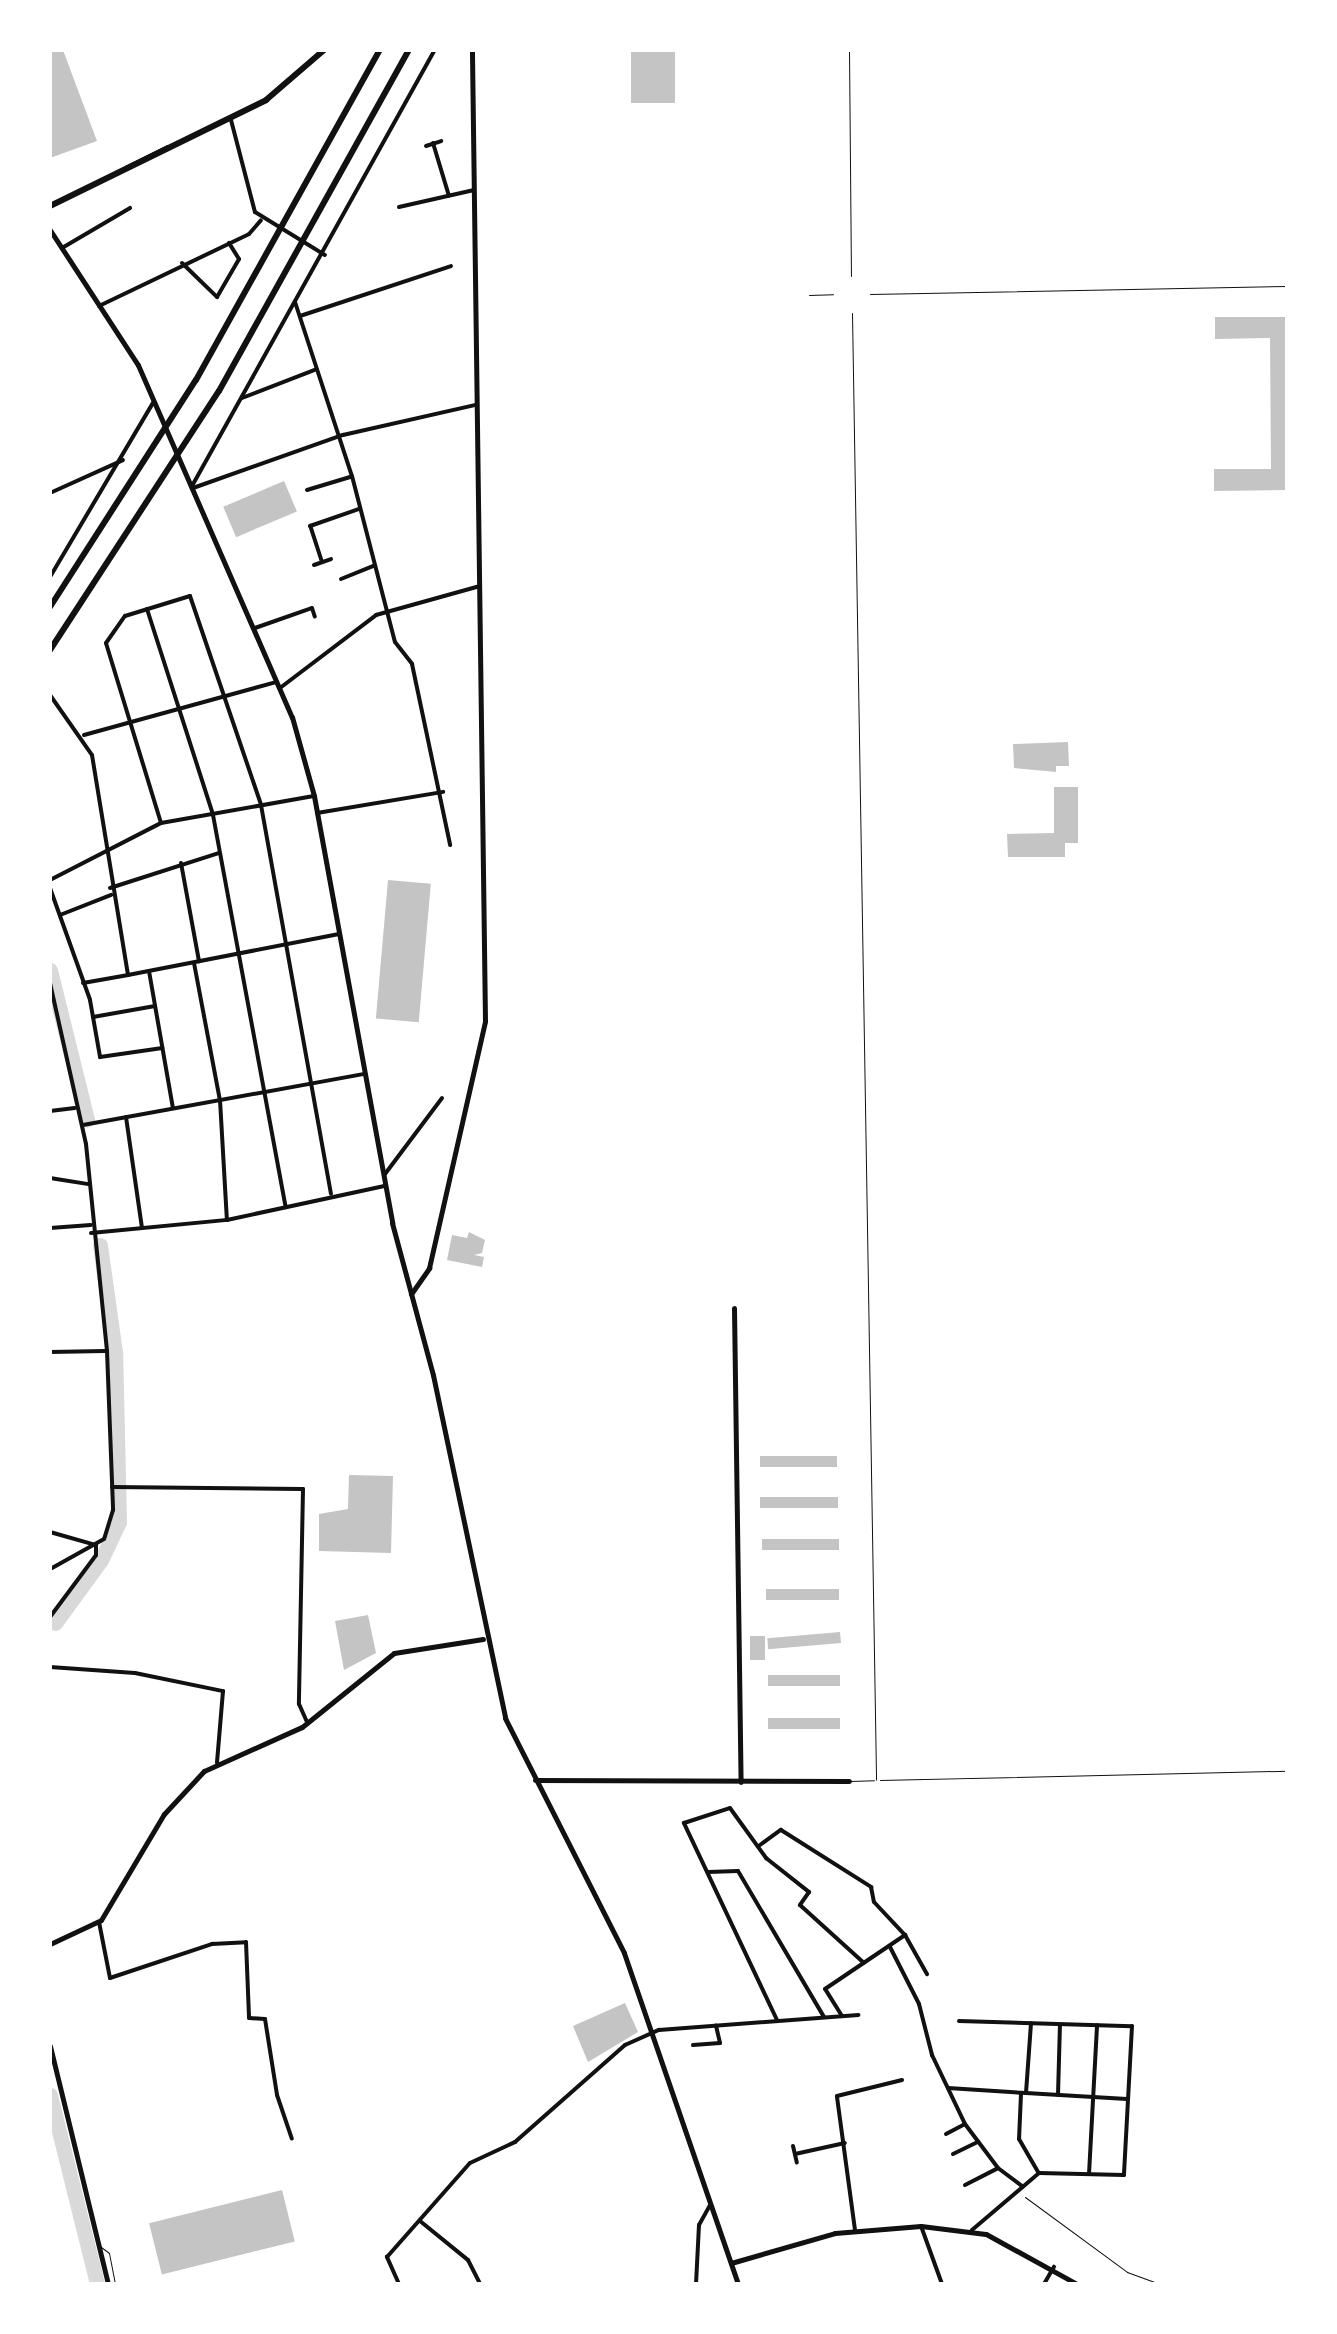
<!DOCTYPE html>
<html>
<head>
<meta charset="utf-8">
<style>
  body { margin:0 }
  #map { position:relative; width:1337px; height:2334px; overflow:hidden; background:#fff; font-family:"DM Sans",sans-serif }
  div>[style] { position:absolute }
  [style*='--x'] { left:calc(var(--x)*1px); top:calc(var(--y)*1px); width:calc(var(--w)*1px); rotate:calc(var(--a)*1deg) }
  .river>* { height:15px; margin:-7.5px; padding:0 7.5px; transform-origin:7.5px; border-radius:7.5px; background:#d9d9d9 }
  .building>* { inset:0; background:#c4c4c4; transform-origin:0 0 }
  .path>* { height:1px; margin:-0.5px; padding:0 0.5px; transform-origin:0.5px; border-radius:0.5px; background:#111 }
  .service>* { height:1px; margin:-0.5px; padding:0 0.5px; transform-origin:0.5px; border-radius:0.5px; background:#111 }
  .minor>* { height:4px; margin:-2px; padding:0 2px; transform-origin:2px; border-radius:2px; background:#111 }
  .tertiary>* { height:5px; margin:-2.5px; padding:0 2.5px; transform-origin:2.5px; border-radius:2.5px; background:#111 }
  .primary>* { height:6px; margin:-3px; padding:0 3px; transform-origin:3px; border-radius:3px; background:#111 }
  .motorway>* { height:6px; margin:-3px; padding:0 3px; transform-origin:3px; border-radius:3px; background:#111 }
  span { translate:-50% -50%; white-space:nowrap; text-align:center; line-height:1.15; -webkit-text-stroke:8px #fff; paint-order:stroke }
  .frame { position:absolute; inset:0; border:52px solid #fff; pointer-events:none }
</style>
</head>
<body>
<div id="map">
  <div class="river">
    <div style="--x:50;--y:970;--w:154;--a:76.1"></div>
    <div style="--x:55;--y:1623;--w:78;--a:-53.9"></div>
    <div style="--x:101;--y:1560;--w:42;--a:-64.7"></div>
    <div style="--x:119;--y:1522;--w:170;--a:-91.3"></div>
    <div style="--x:115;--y:1352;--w:108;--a:-98"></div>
    <div style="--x:50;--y:2095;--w:195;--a:76"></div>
  </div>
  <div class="building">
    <div style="clip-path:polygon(50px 50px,63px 50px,97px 141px,50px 158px)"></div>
    <div style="left:631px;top:50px;width:44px;height:53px"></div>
    <div style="clip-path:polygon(1215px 317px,1287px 317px,1287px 490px,1214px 491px,1214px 469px,1271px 469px,1270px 338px,1215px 339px)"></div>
    <div style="left:284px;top:481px;width:33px;height:66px;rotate:67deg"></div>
    <div style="clip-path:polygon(1068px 742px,1069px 766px,1056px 766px,1056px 772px,1014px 768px,1013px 744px)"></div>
    <div style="clip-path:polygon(1054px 787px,1078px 787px,1078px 843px,1065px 843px,1065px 857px,1008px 857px,1007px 834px,1054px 833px)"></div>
    <div style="left:388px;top:880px;width:43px;height:139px;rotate:5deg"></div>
    <div style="clip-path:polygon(469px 1232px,485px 1240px,482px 1253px,474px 1255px,484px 1257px,482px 1267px,447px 1260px,452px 1235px,467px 1238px)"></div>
    <div style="left:760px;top:1456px;width:77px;height:11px"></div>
    <div style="clip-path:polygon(349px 1475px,393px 1476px,391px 1553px,319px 1551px,319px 1514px,348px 1509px)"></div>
    <div style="left:838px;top:1497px;width:11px;height:78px;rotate:90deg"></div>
    <div style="left:762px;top:1539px;width:77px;height:11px"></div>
    <div style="left:839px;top:1589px;width:11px;height:73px;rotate:90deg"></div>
    <div style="clip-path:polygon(368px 1615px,376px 1653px,344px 1670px,335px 1621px)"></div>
    <div style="left:840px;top:1632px;width:11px;height:73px;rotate:85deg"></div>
    <div style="left:750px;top:1636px;width:15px;height:24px"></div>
    <div style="left:768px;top:1675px;width:72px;height:11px"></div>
    <div style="left:840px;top:1718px;width:11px;height:72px;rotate:90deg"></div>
    <div style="clip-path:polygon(625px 2003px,638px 2032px,588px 2062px,573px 2026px)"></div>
    <div style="left:282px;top:2190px;width:53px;height:137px;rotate:76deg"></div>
  </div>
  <div class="path">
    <div style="--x:1025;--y:2197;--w:127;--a:36.3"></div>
    <div style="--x:1127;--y:2272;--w:35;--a:20"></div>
  </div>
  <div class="service">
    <div style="--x:849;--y:50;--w:226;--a:89.5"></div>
    <div style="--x:125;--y:166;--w:47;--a:-26.6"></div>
    <div style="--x:870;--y:294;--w:417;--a:-1.1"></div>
    <div style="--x:809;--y:295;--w:24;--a:-2"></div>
    <div style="--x:852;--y:313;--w:1467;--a:89.06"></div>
    <div style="--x:880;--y:1780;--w:407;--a:-1.3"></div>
    <div style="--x:850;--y:1781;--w:24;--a:-2"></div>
    <div style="--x:101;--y:2247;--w:10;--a:37"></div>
    <div style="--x:109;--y:2253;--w:32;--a:79"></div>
  </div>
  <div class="minor">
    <div style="--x:231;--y:120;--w:95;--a:75.4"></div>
    <div style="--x:255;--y:212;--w:82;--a:31.6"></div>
    <div style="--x:433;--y:143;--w:55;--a:73.2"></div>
    <div style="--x:426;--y:146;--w:16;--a:-18"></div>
    <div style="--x:399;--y:207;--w:77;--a:-12.8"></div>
    <div style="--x:62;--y:248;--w:79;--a:-30.5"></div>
    <div style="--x:182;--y:263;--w:49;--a:44.2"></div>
    <div style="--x:217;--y:297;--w:44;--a:-59.9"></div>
    <div style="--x:239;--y:259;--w:19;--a:-122"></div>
    <div style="--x:295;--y:302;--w:183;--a:71.9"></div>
    <div style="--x:352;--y:476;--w:171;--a:75.5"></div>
    <div style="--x:395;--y:642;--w:28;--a:52"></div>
    <div style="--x:412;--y:664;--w:185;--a:78.1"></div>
    <div style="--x:99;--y:306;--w:166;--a:-25.6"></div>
    <div style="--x:249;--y:234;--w:18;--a:-49"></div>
    <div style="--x:300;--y:316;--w:159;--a:-18.3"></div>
    <div style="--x:242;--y:398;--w:80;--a:-21.1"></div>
    <div style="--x:192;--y:486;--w:499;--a:-60.9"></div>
    <div style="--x:193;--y:488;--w:159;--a:-19.5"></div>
    <div style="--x:343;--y:435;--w:135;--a:-12.8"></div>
    <div style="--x:307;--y:490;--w:45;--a:-16.8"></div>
    <div style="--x:50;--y:493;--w:80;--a:-24.3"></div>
    <div style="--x:322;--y:562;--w:38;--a:-108"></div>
    <div style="--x:310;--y:526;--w:52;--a:-19.1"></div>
    <div style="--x:314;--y:565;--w:18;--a:-19"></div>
    <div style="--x:50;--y:577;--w:202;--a:-59.4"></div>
    <div style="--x:341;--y:579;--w:35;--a:-22"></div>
    <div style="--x:147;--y:609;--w:216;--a:72.2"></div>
    <div style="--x:213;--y:815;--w:399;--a:79.5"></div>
    <div style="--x:255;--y:628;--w:60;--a:-19.3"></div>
    <div style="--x:312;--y:608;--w:9;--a:72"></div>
    <div style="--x:280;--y:688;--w:121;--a:-37.2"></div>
    <div style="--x:376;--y:615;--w:108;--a:-15.6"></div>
    <div style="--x:50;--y:695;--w:73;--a:55"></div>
    <div style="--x:92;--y:755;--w:223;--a:80.7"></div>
    <div style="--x:128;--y:975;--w:215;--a:-11"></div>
    <div style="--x:84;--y:735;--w:200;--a:-15.4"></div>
    <div style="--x:317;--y:813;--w:128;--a:-9.5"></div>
    <div style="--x:161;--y:823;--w:188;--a:-107"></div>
    <div style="--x:106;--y:643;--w:33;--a:-55"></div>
    <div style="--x:125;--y:616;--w:68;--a:-17.1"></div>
    <div style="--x:190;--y:596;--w:221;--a:71.2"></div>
    <div style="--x:261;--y:805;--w:395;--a:79.8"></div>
    <div style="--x:181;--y:863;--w:100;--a:79.6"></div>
    <div style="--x:50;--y:880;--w:125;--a:-27.2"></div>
    <div style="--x:161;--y:823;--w:155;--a:-10"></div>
    <div style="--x:50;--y:888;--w:119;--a:70.3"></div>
    <div style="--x:90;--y:1000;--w:58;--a:80"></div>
    <div style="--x:100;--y:1057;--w:63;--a:-8.3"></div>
    <div style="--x:110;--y:888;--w:114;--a:-17.8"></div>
    <div style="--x:60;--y:915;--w:55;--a:-21.4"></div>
    <div style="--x:194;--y:963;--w:139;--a:79.3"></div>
    <div style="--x:220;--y:1100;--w:120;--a:86.7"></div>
    <div style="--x:149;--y:971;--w:139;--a:80.1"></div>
    <div style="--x:50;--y:983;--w:165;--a:77.4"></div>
    <div style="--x:86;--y:1144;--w:208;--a:84.2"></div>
    <div style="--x:107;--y:1351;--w:159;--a:87.8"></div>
    <div style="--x:113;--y:1510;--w:30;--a:107"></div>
    <div style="--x:104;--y:1539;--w:62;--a:150.9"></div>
    <div style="--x:83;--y:983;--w:46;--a:-10.1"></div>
    <div style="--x:93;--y:1017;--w:63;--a:-10.1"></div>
    <div style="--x:50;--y:1111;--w:25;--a:-7"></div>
    <div style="--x:126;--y:1117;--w:112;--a:81.8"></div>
    <div style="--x:83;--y:1125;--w:286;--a:-10.3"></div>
    <div style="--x:385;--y:1174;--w:95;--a:-53.1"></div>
    <div style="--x:50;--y:1178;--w:39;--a:9"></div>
    <div style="--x:50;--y:1228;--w:41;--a:-4.2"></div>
    <div style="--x:91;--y:1233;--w:137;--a:-5.5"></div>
    <div style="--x:227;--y:1220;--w:161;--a:-12.2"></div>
    <div style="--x:50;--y:1352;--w:55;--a:-1"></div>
    <div style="--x:112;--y:1487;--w:191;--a:0.6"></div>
    <div style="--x:303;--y:1489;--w:215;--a:91.1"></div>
    <div style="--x:299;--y:1704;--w:20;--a:66"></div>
    <div style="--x:50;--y:1532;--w:48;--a:15.8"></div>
    <div style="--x:50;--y:1617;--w:77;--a:-53.4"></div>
    <div style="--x:96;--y:1555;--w:10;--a:-90"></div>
    <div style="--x:50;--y:1667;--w:85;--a:4"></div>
    <div style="--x:135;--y:1673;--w:90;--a:11.6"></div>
    <div style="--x:223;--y:1691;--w:72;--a:94.8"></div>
    <div style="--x:760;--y:1845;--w:26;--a:-36"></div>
    <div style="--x:781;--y:1830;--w:107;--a:32.3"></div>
    <div style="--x:871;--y:1887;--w:15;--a:79"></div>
    <div style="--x:874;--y:1902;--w:45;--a:46.8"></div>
    <div style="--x:905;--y:1935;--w:45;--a:60.6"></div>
    <div style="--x:708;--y:1872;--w:30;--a:-2"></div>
    <div style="--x:738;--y:1871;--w:169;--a:59.5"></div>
    <div style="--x:99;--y:1922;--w:57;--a:78.9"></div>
    <div style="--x:110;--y:1978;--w:108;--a:-18.4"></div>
    <div style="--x:212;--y:1944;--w:34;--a:-3"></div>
    <div style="--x:246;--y:1942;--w:76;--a:87.7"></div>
    <div style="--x:249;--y:2018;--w:16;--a:4"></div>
    <div style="--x:265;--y:2019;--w:77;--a:81"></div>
    <div style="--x:277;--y:2095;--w:46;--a:71.2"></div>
    <div style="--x:890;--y:1947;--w:64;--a:63"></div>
    <div style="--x:919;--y:2004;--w:53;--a:75.7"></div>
    <div style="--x:932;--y:2055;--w:76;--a:64.4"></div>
    <div style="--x:965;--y:2124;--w:55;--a:53.1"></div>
    <div style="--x:998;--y:2168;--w:31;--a:37"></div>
    <div style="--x:842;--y:2016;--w:32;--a:-122"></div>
    <div style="--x:825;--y:1989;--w:97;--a:-34"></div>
    <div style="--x:777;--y:2020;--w:218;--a:-115.3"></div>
    <div style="--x:684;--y:1823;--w:48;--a:-18.1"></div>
    <div style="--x:730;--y:1808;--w:62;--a:54.2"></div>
    <div style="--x:766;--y:1858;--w:55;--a:38.3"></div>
    <div style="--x:809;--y:1892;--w:16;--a:125"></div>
    <div style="--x:800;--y:1905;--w:86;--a:42.2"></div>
    <div style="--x:959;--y:2021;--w:173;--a:1.7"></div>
    <div style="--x:1132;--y:2026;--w:149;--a:93.1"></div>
    <div style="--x:1124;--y:2175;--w:85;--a:-178.7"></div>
    <div style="--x:1039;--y:2173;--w:88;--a:139.6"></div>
    <div style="--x:693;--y:2045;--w:27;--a:-4"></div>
    <div style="--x:720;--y:2043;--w:18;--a:-103"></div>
    <div style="--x:948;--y:2088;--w:78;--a:3.7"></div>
    <div style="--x:1026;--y:2093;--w:70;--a:-85.9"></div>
    <div style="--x:1026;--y:2093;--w:101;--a:3.4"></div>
    <div style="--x:1021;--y:2094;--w:45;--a:92.5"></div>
    <div style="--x:1019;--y:2139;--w:39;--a:60"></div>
    <div style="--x:1058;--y:2095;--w:70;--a:-88.4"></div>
    <div style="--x:946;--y:2134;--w:21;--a:-28"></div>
    <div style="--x:793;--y:2146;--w:17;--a:77"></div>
    <div style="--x:795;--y:2154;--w:51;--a:-12.4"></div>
    <div style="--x:953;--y:2154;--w:28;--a:-26"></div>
    <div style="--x:1089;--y:2174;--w:149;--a:-86.9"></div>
    <div style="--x:965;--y:2185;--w:36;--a:-27"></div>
    <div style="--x:420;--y:2221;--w:62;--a:39.1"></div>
    <div style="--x:468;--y:2260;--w:27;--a:63"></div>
    <div style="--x:921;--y:2226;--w:62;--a:70.1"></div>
    <div style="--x:855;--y:2230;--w:135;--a:-97.7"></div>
    <div style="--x:837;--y:2096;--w:67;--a:-13.8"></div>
    <div style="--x:399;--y:2284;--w:30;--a:-114"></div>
    <div style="--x:387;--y:2257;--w:125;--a:-48.6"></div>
    <div style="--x:470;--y:2163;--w:50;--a:-25"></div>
    <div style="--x:515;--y:2142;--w:147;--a:-41.4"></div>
    <div style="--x:625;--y:2045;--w:37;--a:-24"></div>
    <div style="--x:659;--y:2030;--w:200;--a:-4.3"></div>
    <div style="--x:696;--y:2284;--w:59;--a:-87.1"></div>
    <div style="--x:699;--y:2225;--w:23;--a:-61"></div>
    <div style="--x:1044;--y:2284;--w:20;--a:-60"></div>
  </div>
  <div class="tertiary">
    <div style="--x:50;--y:230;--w:161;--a:56.9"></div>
    <div style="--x:138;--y:365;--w:384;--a:66.4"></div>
    <div style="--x:292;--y:717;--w:82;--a:74.4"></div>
    <div style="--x:314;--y:796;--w:434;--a:79.6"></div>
    <div style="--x:392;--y:1223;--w:157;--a:74.9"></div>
    <div style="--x:433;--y:1375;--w:350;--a:78.1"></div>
    <div style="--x:505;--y:1718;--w:263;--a:63.1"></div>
    <div style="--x:624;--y:1953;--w:350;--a:71"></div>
    <div style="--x:411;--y:1294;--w:32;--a:-55"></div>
    <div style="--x:429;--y:1268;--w:253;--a:-77.2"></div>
    <div style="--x:485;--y:1021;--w:971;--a:-90.77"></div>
    <div style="--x:734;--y:1308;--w:474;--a:89.2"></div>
    <div style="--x:535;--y:1780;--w:314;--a:0.2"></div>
    <div style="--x:50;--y:1944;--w:56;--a:-25.2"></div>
    <div style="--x:101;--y:1920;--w:123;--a:-59.3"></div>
    <div style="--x:164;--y:1814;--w:59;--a:-47.1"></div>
    <div style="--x:204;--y:1771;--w:107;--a:-24.2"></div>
    <div style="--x:302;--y:1727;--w:118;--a:-38.8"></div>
    <div style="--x:394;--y:1653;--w:90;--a:-8.9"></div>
    <div style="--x:50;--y:2046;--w:245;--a:76.3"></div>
    <div style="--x:731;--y:2263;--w:108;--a:-16.1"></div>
    <div style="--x:835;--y:2233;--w:86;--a:-4.7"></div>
    <div style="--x:921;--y:2226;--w:65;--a:7"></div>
    <div style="--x:986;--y:2234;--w:104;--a:28.8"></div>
  </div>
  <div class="primary">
    <div style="--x:50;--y:206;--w:241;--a:-26.1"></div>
    <div style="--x:266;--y:100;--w:77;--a:-40.8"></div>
  </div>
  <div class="motorway">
    <div style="--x:50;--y:607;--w:270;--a:-57.3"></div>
    <div style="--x:196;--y:380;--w:378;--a:-60.9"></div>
    <div style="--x:50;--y:650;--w:309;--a:-56.9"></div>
    <div style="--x:219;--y:391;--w:390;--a:-60.9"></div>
  </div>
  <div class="frame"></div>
</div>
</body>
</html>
